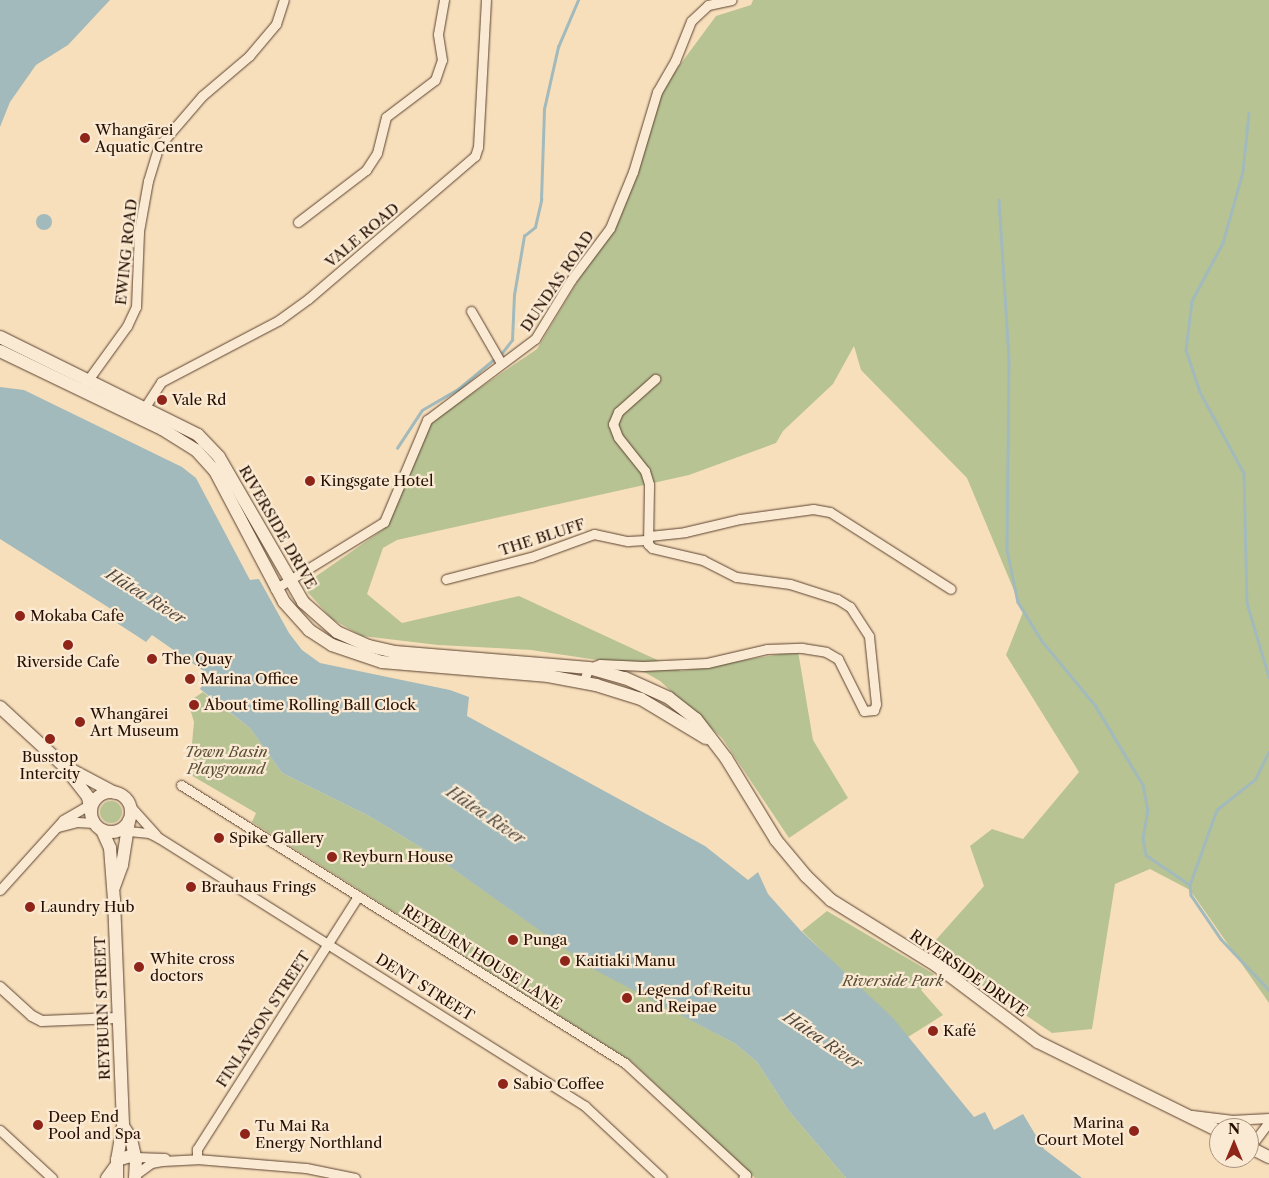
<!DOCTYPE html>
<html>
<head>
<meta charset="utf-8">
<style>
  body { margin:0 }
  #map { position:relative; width:1269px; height:1178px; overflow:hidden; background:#f8dfbc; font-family:"Libre Caslon Text",serif }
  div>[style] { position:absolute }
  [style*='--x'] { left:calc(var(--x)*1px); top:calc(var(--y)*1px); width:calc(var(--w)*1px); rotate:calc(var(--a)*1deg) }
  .green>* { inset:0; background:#b8c394 }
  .round { border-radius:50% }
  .water>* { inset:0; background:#a2babb }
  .stream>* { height:2.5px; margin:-1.25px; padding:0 1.25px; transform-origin:1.25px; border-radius:1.25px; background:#a2babb }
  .roads { filter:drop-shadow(0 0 1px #5b422f) drop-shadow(0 0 1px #5b422f) }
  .minor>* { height:9px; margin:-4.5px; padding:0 4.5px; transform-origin:4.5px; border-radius:4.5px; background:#faead3 }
  .tertiary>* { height:10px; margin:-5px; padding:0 5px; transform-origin:5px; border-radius:5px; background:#faead3 }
  .secondary>* { height:12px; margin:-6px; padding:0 6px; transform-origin:6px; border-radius:6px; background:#faead3 }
  .secondary>.ring { margin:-6px; padding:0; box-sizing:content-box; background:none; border:12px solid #faead3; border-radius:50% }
  .dots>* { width:14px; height:14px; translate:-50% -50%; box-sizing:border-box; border:2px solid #faead3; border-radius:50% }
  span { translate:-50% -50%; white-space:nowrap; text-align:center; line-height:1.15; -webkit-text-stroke:4.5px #faead3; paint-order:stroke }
  .poi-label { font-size:15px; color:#270e00 }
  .left { translate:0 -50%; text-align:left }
  .right { translate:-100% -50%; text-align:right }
  .street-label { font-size:15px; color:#270e00 }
  .park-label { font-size:15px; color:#5a4d34; font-style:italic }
  .water-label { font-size:16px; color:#524a41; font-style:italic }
  .north { position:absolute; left:1209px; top:1118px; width:50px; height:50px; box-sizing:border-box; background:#faead3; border:1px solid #a6927f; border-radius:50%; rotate:0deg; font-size:14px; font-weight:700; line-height:20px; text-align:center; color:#270e00 }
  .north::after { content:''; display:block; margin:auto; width:18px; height:22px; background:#8f2418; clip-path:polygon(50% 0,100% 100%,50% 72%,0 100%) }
</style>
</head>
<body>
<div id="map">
  <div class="green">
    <div style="clip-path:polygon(753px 0,1269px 0,1269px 1003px,1190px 890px,1150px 869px,1115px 884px,1092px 1029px,1052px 1033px,961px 971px,934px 942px,984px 886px,970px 846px,992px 829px,1023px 839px,1079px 772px,1006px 655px,1023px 612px,967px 478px,861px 370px,854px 346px,833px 384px,783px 431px,776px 443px,689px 475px,397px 540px,383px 548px,367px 594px,402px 623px,519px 596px,681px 671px,798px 651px,813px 740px,848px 798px,789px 838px,722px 738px,660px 681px,646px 673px,604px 661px,531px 650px,438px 645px,362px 636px,332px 619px,302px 586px,384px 529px,427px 424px,537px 349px,621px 209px,665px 85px,716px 16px,751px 5px)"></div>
    <div style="clip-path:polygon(203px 692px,250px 728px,282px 773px,369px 816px,432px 854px,592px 967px,734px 1043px,757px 1062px,788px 1110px,846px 1178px,755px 1178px,631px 1061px,252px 822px,256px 813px,189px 774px,198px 768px,191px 754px,194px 722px,188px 702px)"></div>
    <div class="round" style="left:100px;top:801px;width:22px;height:22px"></div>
    <div style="clip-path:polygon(827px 911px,934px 974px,921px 990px,943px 1015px,908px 1037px,802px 931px)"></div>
  </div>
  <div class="water">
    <div style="clip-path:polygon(0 0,110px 0,68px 45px,36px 65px,10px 102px,0 127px)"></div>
    <div class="round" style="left:36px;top:214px;width:16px;height:16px"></div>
    <div style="clip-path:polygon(0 387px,24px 390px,182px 467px,196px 478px,250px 580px,259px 579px,289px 633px,302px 650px,320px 663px,450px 690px,469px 697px,467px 716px,705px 846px,748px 880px,758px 872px,768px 894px,801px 931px,893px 1018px,974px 1117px,985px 1112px,994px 1130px,1023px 1114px,1044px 1149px,1082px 1178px,846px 1178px,788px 1110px,757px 1062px,734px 1043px,595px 970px,432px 854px,369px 816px,282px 773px,250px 728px,200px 689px,208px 674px,152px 635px,146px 642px,137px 636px,106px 616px,111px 609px,0 539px)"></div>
  </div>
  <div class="stream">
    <div style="--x:1249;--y:113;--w:59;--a:95.8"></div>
    <div style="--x:1243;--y:172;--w:74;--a:105.7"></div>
    <div style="--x:1223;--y:243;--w:66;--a:118.1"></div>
    <div style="--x:1192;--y:301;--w:49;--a:97"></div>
    <div style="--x:1186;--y:350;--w:44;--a:71.6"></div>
    <div style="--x:1200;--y:392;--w:92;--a:61.5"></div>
    <div style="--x:1244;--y:473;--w:130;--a:88.7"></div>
    <div style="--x:1247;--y:603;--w:77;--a:73.4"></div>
    <div style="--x:999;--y:200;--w:160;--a:86.4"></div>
    <div style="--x:1009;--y:360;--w:190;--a:90.6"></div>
    <div style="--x:1007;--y:550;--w:53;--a:78.1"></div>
    <div style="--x:1018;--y:602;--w:46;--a:58.4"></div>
    <div style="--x:1042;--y:641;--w:83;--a:50.4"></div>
    <div style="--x:1095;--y:705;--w:93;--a:59"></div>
    <div style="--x:1143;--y:785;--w:25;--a:79"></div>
    <div style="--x:1148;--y:810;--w:29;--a:100"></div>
    <div style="--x:1143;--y:839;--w:16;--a:79"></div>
    <div style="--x:1146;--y:855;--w:53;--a:34.3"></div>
    <div style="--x:501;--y:354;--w:18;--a:-52"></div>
    <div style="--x:512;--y:340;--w:45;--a:-87.5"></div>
    <div style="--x:514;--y:295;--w:60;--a:-80.4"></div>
    <div style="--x:524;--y:236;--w:14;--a:-39"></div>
    <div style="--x:535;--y:227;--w:28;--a:-77"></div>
    <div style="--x:541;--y:200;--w:91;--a:-88.1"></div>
    <div style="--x:544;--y:109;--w:64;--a:-77.3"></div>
    <div style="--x:558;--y:47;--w:51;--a:-66.9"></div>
    <div style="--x:397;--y:448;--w:45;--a:-56.7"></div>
    <div style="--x:422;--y:410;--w:42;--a:-30.3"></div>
    <div style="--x:458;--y:389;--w:45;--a:-39.6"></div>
    <div style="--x:1269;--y:752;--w:30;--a:116"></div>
    <div style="--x:1256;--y:779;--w:50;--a:141.5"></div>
    <div style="--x:1217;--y:810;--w:80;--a:109.8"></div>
    <div style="--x:1190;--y:885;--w:10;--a:84"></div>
    <div style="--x:1191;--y:895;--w:53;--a:55.7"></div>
    <div style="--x:1221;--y:939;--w:70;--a:46.7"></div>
  </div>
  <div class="roads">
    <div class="minor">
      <div style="--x:298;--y:222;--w:86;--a:-37.4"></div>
      <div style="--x:366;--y:170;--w:20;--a:-57"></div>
      <div style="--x:377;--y:153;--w:37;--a:-76"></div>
      <div style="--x:386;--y:117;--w:61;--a:-37.1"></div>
      <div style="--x:435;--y:80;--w:21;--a:-71"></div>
      <div style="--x:442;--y:60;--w:26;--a:-99"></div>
      <div style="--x:438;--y:34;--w:35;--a:-80"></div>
      <div style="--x:471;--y:311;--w:60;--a:60"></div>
      <div style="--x:85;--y:384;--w:72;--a:-54.1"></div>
      <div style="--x:127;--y:326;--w:21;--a:-65"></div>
      <div style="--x:136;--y:307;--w:76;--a:-87.7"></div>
      <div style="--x:139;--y:231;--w:51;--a:-79.8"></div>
      <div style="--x:148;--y:181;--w:37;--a:-73"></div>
      <div style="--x:159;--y:146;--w:66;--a:-49.3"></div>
      <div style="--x:202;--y:96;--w:62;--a:-40.4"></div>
      <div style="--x:249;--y:56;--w:42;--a:-49.8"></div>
      <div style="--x:276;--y:24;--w:25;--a:-72"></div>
      <div style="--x:141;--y:413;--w:37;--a:-57"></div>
      <div style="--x:161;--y:382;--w:133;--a:-27.7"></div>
      <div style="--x:279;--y:320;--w:36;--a:-36"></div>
      <div style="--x:308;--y:299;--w:220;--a:-40.6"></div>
      <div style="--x:475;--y:156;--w:9;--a:-72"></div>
      <div style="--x:478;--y:147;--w:147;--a:-86.9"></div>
      <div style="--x:649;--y:536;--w:36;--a:-6"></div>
      <div style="--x:685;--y:532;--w:57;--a:-13.3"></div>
      <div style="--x:740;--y:519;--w:74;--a:-7.8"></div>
      <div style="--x:813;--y:509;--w:17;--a:10"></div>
      <div style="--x:830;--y:512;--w:143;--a:32.5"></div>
      <div style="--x:446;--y:579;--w:88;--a:-14.5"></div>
      <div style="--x:531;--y:557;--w:67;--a:-20.1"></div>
      <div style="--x:594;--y:534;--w:35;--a:12"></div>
      <div style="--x:628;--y:541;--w:18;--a:-3"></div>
      <div style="--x:275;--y:589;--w:128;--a:-31.6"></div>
      <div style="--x:384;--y:522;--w:111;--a:-67.1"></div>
      <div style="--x:427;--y:420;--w:135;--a:-36.9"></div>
      <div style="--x:535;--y:339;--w:69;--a:-58.6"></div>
      <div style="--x:571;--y:280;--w:65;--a:-53.1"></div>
      <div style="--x:610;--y:228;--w:61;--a:-67.7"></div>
      <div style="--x:633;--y:172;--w:84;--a:-73.3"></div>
      <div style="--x:657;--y:92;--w:36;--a:-60"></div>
      <div style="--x:675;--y:61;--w:43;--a:-68.2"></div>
      <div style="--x:691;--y:21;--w:23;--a:-43"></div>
      <div style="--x:708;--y:5;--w:24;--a:-12"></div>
      <div style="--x:583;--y:682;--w:15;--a:-67"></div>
      <div style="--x:589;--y:668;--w:12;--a:-20"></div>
      <div style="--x:600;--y:664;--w:43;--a:2.7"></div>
      <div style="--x:643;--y:666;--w:64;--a:-2.7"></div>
      <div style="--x:707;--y:663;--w:62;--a:-13.1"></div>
      <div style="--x:767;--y:649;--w:35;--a:-2"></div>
      <div style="--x:802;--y:648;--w:24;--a:9"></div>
      <div style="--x:826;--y:652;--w:14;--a:30"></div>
      <div style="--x:838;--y:659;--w:58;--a:63.4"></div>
      <div style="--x:864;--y:711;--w:10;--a:-6"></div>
      <div style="--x:874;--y:710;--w:6;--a:-72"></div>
      <div style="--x:876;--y:704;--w:68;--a:-95.9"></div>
      <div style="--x:869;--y:636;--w:35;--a:-123"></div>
      <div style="--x:850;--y:607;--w:15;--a:-148"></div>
      <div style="--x:837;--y:599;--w:49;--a:-162.3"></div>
      <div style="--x:790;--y:584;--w:54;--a:-172.6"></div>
      <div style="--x:736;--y:577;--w:37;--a:-153"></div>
      <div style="--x:703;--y:560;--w:52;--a:-166.8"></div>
      <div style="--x:652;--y:548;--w:6;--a:-135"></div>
      <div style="--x:648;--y:544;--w:60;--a:-89"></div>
      <div style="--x:649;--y:484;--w:14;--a:-107"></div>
      <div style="--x:645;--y:471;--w:43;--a:-128.5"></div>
      <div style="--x:618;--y:437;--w:14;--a:-111"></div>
      <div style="--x:613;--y:424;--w:13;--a:-67"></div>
      <div style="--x:618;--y:412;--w:50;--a:-41.7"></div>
      <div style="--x:181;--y:785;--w:524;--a:32.05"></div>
      <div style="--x:625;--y:1063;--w:165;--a:42.8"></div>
      <div style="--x:746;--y:1175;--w:4;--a:135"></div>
      <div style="--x:130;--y:806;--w:39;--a:48"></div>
      <div style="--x:58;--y:827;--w:20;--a:-15"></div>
      <div style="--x:77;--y:822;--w:17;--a:3"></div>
      <div style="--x:119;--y:830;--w:30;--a:6"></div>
      <div style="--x:149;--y:833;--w:11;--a:27"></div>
      <div style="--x:159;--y:838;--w:503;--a:32.17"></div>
      <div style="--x:585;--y:1106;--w:105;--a:43.1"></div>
      <div style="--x:0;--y:890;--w:94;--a:-48"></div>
      <div style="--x:63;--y:820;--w:34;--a:-30"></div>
      <div style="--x:1192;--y:1115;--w:39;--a:7"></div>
      <div style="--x:1231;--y:1120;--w:38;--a:-3"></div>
      <div style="--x:0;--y:1130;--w:71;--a:42.7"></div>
      <div style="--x:1250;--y:1147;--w:31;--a:-53"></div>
      <div style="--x:135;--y:1157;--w:30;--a:2"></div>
      <div style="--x:197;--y:1159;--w:10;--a:-90"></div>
      <div style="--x:197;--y:1149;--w:300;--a:-57.5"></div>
      <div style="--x:136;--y:1174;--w:19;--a:-36"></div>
      <div style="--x:151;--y:1163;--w:11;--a:-10"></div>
      <div style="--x:162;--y:1161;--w:35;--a:-3"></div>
      <div style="--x:197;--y:1159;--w:109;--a:4.7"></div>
      <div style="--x:306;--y:1168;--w:50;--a:11.5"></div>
    </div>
    <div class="tertiary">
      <div style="--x:0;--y:987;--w:43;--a:42.2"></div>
      <div style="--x:32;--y:1016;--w:11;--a:27"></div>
      <div style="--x:42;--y:1021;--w:75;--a:-2.3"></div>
      <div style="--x:106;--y:1178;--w:17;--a:-54"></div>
    </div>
    <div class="secondary">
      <div style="--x:0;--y:337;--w:221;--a:26.3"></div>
      <div style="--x:198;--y:435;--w:30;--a:46"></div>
      <div style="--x:219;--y:457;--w:168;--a:59.9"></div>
      <div style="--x:303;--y:602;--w:45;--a:41.4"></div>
      <div style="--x:337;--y:632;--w:35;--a:24"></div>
      <div style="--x:369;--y:646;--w:27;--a:13"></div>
      <div style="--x:395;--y:652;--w:195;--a:4.7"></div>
      <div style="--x:589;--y:668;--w:37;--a:16"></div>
      <div style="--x:625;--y:678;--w:48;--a:24.4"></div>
      <div style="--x:669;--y:698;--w:34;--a:38"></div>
      <div style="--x:696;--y:719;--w:49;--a:52.4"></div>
      <div style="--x:726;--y:758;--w:96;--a:58.6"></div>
      <div style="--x:776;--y:840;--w:47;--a:50.2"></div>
      <div style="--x:806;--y:876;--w:35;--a:44"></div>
      <div style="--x:831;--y:900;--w:125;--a:31.9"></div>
      <div style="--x:937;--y:966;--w:126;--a:37"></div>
      <div style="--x:1038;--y:1042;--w:202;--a:26.2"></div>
      <div style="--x:0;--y:351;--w:180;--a:25.7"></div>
      <div style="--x:162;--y:429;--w:40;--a:32"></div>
      <div style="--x:196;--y:450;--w:28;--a:48"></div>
      <div style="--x:215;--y:471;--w:148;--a:62.2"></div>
      <div style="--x:284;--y:602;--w:38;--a:48"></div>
      <div style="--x:309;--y:630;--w:27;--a:33"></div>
      <div style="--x:332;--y:645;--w:53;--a:18.8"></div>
      <div style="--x:382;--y:662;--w:167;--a:4.8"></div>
      <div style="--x:548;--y:676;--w:49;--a:10.6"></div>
      <div style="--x:596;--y:685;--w:47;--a:17.3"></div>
      <div style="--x:641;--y:699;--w:76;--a:31"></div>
      <div style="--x:0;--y:707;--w:87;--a:42.7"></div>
      <div style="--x:64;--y:766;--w:39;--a:52"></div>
      <div style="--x:88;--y:797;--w:16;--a:79"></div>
      <div style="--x:66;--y:767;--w:55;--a:28"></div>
      <div class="ring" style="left:91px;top:792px;width:28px;height:28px"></div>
      <div style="--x:102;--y:830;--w:20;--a:66"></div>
      <div style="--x:110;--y:848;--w:52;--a:85.6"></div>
      <div style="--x:114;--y:900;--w:226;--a:87.7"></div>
      <div style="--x:123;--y:1126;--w:35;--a:100"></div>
      <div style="--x:114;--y:887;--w:23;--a:-70"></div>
      <div style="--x:122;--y:865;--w:45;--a:-81"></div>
      <div style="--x:123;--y:1126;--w:15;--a:58"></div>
      <div style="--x:131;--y:1139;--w:18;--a:77"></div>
      <div style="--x:1249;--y:1147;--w:22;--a:27"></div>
      <div style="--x:117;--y:1178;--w:18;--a:-90"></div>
      <div style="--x:117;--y:1160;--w:14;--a:-17"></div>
      <div style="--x:130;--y:1156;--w:7;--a:27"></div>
      <div style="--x:136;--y:1159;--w:19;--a:93"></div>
    </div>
  </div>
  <div class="dots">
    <div style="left:85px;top:138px;background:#8f2418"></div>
    <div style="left:162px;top:400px;background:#8f2418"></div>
    <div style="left:310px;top:481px;background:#8f2418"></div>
    <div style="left:20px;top:616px;background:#8f2418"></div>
    <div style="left:68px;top:645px;background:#8f2418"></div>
    <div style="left:152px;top:659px;background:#8f2418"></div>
    <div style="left:190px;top:679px;background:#8f2418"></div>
    <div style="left:194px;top:705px;background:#8f2418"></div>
    <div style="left:80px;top:722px;background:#8f2418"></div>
    <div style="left:50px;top:739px;background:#8f2418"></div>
    <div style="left:219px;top:838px;background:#8f2418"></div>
    <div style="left:332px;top:857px;background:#8f2418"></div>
    <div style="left:191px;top:887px;background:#8f2418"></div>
    <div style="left:30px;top:907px;background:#8f2418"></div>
    <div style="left:513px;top:940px;background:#8f2418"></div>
    <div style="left:565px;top:961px;background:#8f2418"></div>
    <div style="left:139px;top:967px;background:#8f2418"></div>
    <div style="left:627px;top:998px;background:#8f2418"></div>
    <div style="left:933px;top:1031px;background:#8f2418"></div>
    <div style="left:503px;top:1084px;background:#8f2418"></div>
    <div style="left:38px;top:1125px;background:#8f2418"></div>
    <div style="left:1134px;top:1131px;background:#8f2418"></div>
    <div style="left:245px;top:1134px;background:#8f2418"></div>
  </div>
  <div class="poi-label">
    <span class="left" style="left:95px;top:138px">Whangārei<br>Aquatic Centre</span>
    <span class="left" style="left:172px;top:400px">Vale Rd</span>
    <span class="left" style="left:320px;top:481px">Kingsgate Hotel</span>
    <span class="left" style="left:30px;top:616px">Mokaba Cafe</span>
    <span class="left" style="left:162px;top:659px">The Quay</span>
    <span style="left:68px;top:662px">Riverside Cafe</span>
    <span class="left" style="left:200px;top:679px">Marina Office</span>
    <span class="left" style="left:204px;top:705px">About time Rolling Ball Clock</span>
    <span class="left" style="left:90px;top:722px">Whangārei<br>Art Museum</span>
    <span style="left:50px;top:765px">Busstop<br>Intercity</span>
    <span class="left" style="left:229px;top:838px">Spike Gallery</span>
    <span class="left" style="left:342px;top:857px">Reyburn House</span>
    <span class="left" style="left:201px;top:887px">Brauhaus Frings</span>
    <span class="left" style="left:40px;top:907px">Laundry Hub</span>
    <span class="left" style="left:523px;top:940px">Punga</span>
    <span class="left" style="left:150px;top:967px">White cross<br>doctors</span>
    <span class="left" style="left:575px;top:961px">Kaitiaki Manu</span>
    <span class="left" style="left:637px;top:998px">Legend of Reitu<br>and Reipae</span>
    <span class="left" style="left:943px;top:1031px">Kafé</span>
    <span class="left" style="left:513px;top:1084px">Sabio Coffee</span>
    <span class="left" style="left:48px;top:1125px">Deep End<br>Pool and Spa</span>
    <span class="right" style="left:1124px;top:1131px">Marina<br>Court Motel</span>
    <span class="left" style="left:255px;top:1134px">Tu Mai Ra<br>Energy Northland</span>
  </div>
  <div class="street-label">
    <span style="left:362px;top:235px;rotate:-40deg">VALE ROAD</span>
    <span style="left:126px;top:252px;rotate:-84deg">EWING ROAD</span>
    <span style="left:557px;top:281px;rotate:-56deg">DUNDAS ROAD</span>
    <span style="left:278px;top:527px;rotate:60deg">RIVERSIDE DRIVE</span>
    <span style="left:542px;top:537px;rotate:-18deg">THE BLUFF</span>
    <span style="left:482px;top:957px;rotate:32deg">REYBURN HOUSE LANE</span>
    <span style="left:969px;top:973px;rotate:35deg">RIVERSIDE DRIVE</span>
    <span style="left:425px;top:987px;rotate:32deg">DENT STREET</span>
    <span style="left:102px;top:1008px;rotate:-92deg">REYBURN STREET</span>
    <span style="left:263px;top:1019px;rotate:-57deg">FINLAYSON STREET</span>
  </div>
  <div class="park-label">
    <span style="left:226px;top:760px">Town Basin<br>Playground</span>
    <span style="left:893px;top:981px">Riverside Park</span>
  </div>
  <div class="water-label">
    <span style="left:146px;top:596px;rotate:32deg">Hātea River</span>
    <span style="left:486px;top:815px;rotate:34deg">Hātea River</span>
    <span style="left:823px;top:1040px;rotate:34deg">Hātea River</span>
  </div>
  <div class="north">N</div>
</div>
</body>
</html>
